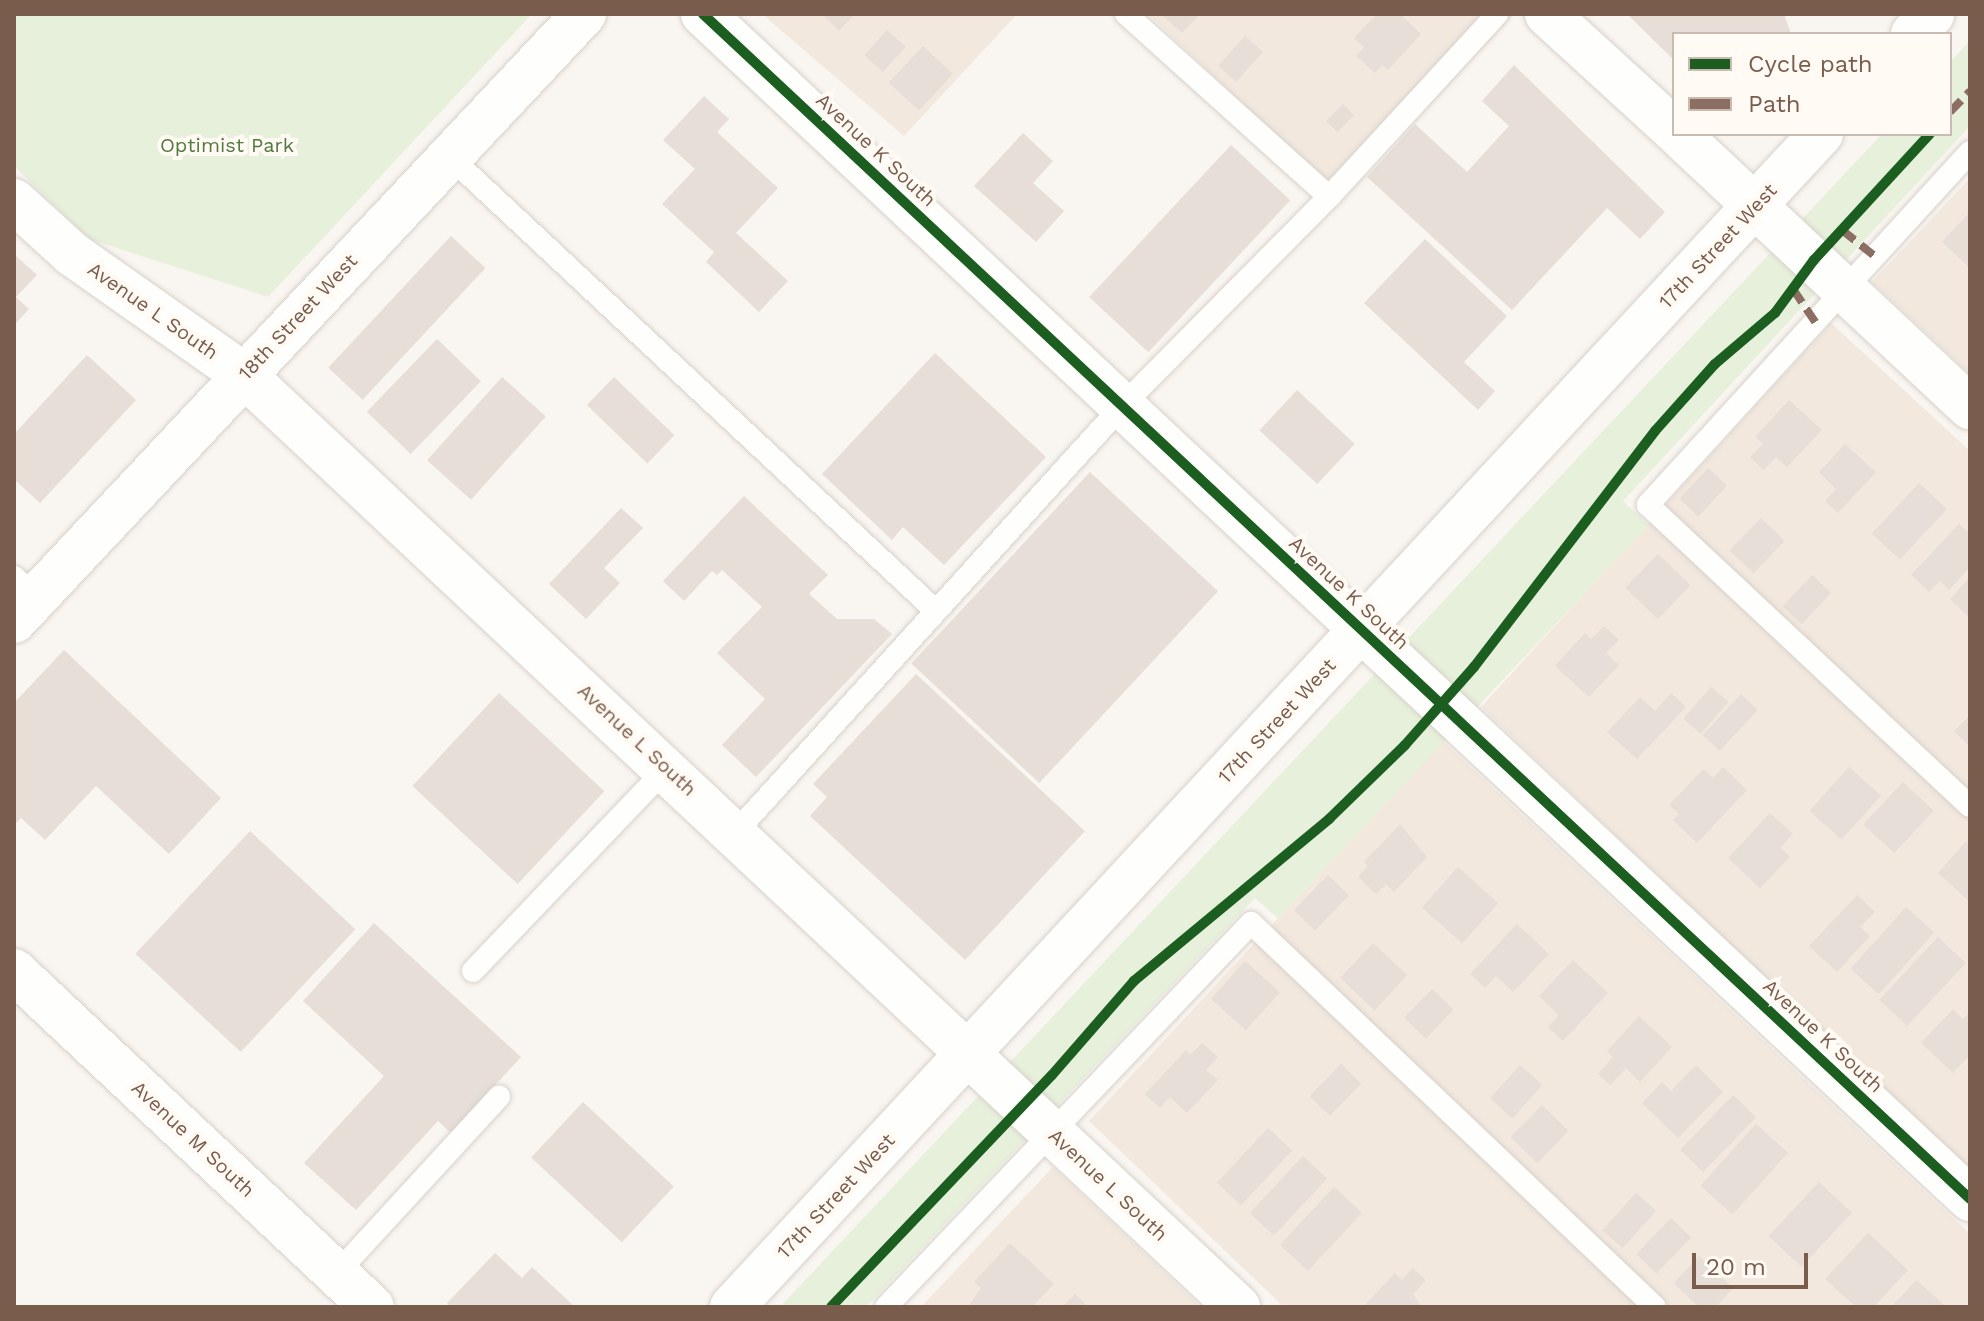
<!DOCTYPE html>
<html>
<head>
<meta charset="utf-8">
<style>
  body { margin:0 }
  #map { position:relative; width:1984px; height:1321px; overflow:hidden; background:#f9f5f0; font-family:"Work Sans",sans-serif }
  div>[style] { position:absolute }
  [style*='--x'] { left:calc(var(--x)*1px); top:calc(var(--y)*1px); width:calc(var(--w)*1px); rotate:calc(var(--a)*1deg) }
  .residential>* { inset:0; background:#f2e8de }
  .green>* { inset:0; background:#e7f0db }
  .building>* { inset:0; background:#e6ded7; transform-origin:0 0 }
  .roads { filter:drop-shadow(0 0 2px #d7d1cb) drop-shadow(0 0 2px #d7d1cb) }
  .lane>* { height:22px; margin:-11px; padding:0 11px; transform-origin:11px; border-radius:11px; background:#fefefd }
  .street>* { height:44px; margin:-22px; padding:0 22px; transform-origin:22px; border-radius:22px; background:#fefefd }
  .secondary>* { height:44px; margin:-22px; padding:0 22px; transform-origin:22px; border-radius:22px; background:#fefefd }
  .quiet>* { height:8px; margin-top:-4px; transform-origin:0; background:repeating-linear-gradient(90deg,#8d6e63 0 16px,transparent 0 24px) }
  .cycleway>* { height:10px; margin:-5px; padding:0 5px; transform-origin:5px; border-radius:5px; background:#1b5e20 }
  span { translate:-50% -50%; white-space:nowrap; text-align:center; line-height:1.15; -webkit-text-stroke:8px #fffaf3; paint-order:stroke }
  .park-label { font-size:20px; color:#537a41 }
  .street-label { font-size:20px; color:#7a5c4d }
  .frame { position:absolute; inset:0; border:16px solid #7a5c4d; pointer-events:none }
  .legend { position:absolute; left:1672px; top:32px; width:280px; height:104px; box-sizing:border-box; background:#fffaf3; border:2px solid #cabbb1; margin:0; padding:10px 14px; list-style:none; font-size:24px; color:#7a5c4d }
  .legend li { display:flex; align-items:center; gap:16px; height:40px }
  .legend b { width:40px; border:2px solid #cabbb1 }
  .scale { position:absolute; left:1692px; top:1253px; width:116px; height:36px; box-sizing:border-box; border:4px solid #7a5c4d; border-top:0; padding-left:10px; font-size:24px; line-height:28px; white-space:nowrap; color:#7a5c4d; -webkit-text-stroke:6px #fffaf3; paint-order:stroke }
</style>
</head>
<body>
<div id="map">
  <div class="residential">
    <div style="clip-path:polygon(762px 14px,1017px 14px,904px 136px)"></div>
    <div style="clip-path:polygon(1148px 14px,1514px 14px,1343px 198px)"></div>
    <div style="clip-path:polygon(1970px 178px,1970px 374px,1872px 282px)"></div>
    <div style="clip-path:polygon(1831px 323px,1970px 451px,1970px 1172px,1481px 707px)"></div>
    <div style="clip-path:polygon(1443px 741px,1970px 1234px,1970px 1307px,1284px 1307px,1089px 1121px)"></div>
    <div style="clip-path:polygon(1053px 1167px,1201px 1307px,921px 1307px)"></div>
  </div>
  <div class="green">
    <div style="clip-path:polygon(14px 14px,532px 14px,268px 297px,89px 239px,14px 166px)"></div>
    <div style="clip-path:polygon(1970px 41px,1970px 126px,1623px 501px,1649px 525px,1278px 918px,1255px 898px,866px 1307px,780px 1307px,1882px 134px,1950px 134px,1950px 62px)"></div>
  </div>
  <div class="building">
    <div style="clip-path:polygon(822px 14px,855px 14px,839px 31px)"></div>
    <div style="clip-path:polygon(1161px 14px,1200px 14px,1182px 33px)"></div>
    <div style="clip-path:polygon(1377px 14px,1400px 14px,1421px 34px,1388px 70px,1382px 65px,1375px 73px,1356px 56px,1364px 47px,1354px 38px)"></div>
    <div style="clip-path:polygon(1627px 14px,1784px 14px,1791px 34px,1674px 34px,1674px 60px)"></div>
    <div style="left:887px;top:30px;width:25px;height:34px;rotate:42deg"></div>
    <div style="left:1245px;top:36px;width:24px;height:40px;rotate:42deg"></div>
    <div style="left:923px;top:46px;width:41px;height:50px;rotate:43deg"></div>
    <div style="clip-path:polygon(1514px 65px,1665px 212px,1640px 239px,1607px 208px,1512px 310px,1367px 177px,1415px 124px,1467px 172px,1509px 126px,1482px 101px)"></div>
    <div style="clip-path:polygon(704px 96px,729px 119px,717px 132px,778px 188px,736px 233px,788px 281px,759px 312px,706px 262px,714px 252px,662px 204px,695px 169px,663px 140px)"></div>
    <div style="left:1343px;top:104px;width:16px;height:24px;rotate:45deg"></div>
    <div style="clip-path:polygon(1023px 133px,1053px 161px,1033px 183px,1064px 211px,1036px 242px,974px 186px)"></div>
    <div style="left:1231px;top:145px;width:81px;height:208px;rotate:43deg"></div>
    <div style="clip-path:polygon(1970px 212px,1970px 268px,1942px 242px)"></div>
    <div style="left:451px;top:236px;width:47px;height:180px;rotate:43deg"></div>
    <div style="clip-path:polygon(1425px 239px,1507px 316px,1464px 362px,1495px 391px,1478px 410px,1364px 303px)"></div>
    <div style="clip-path:polygon(14px 254px,37px 275px,16px 297px,29px 309px,14px 325px)"></div>
    <div style="left:437px;top:339px;width:61px;height:101px;rotate:44deg"></div>
    <div style="clip-path:polygon(935px 353px,1046px 457px,944px 565px,903px 527px,892px 540px,822px 474px)"></div>
    <div style="clip-path:polygon(87px 355px,136px 400px,40px 503px,14px 479px,14px 434px)"></div>
    <div style="left:502px;top:377px;width:59px;height:112px;rotate:42deg"></div>
    <div style="left:614px;top:377px;width:84px;height:39px;rotate:44deg"></div>
    <div style="left:1297px;top:390px;width:79px;height:55px;rotate:43deg"></div>
    <div style="clip-path:polygon(1789px 400px,1822px 430px,1787px 467px,1776px 457px,1764px 470px,1750px 457px,1763px 444px,1755px 437px)"></div>
    <div style="clip-path:polygon(1845px 444px,1876px 472px,1838px 513px,1825px 501px,1836px 489px,1819px 472px)"></div>
    <div style="left:1708px;top:468px;width:26px;height:42px;rotate:43deg"></div>
    <div style="left:1090px;top:472px;width:175px;height:262px;rotate:43deg"></div>
    <div style="left:1919px;top:483px;width:38px;height:69px;rotate:43deg"></div>
    <div style="clip-path:polygon(744px 496px,828px 575px,809px 594px,837px 619px,874px 619px,892px 634px,756px 777px,722px 745px,765px 699px,717px 653px,762px 607px,722px 570px,717px 575px,712px 571px,684px 601px,663px 581px)"></div>
    <div style="clip-path:polygon(621px 508px,643px 528px,604px 568px,620px 583px,586px 619px,549px 584px)"></div>
    <div style="left:1761px;top:518px;width:33px;height:45px;rotate:44deg"></div>
    <div style="clip-path:polygon(1959px 524px,1970px 534px,1970px 567px,1949px 590px,1940px 581px,1929px 592px,1911px 575px)"></div>
    <div style="left:1658px;top:554px;width:45px;height:47px;rotate:44deg"></div>
    <div style="left:1812px;top:575px;width:26px;height:43px;rotate:43deg"></div>
    <div style="clip-path:polygon(1970px 577px,1970px 618px,1950px 599px)"></div>
    <div style="clip-path:polygon(1604px 626px,1619px 640px,1606px 653px,1619px 665px,1589px 697px,1555px 666px,1585px 633px,1591px 639px)"></div>
    <div style="clip-path:polygon(64px 650px,221px 798px,169px 854px,96px 786px,45px 840px,21px 818px,14px 825px,14px 703px)"></div>
    <div style="clip-path:polygon(916px 674px,1085px 831px,965px 960px,810px 816px,827px 797px,813px 784px)"></div>
    <div style="left:1711px;top:687px;width:23px;height:42px;rotate:41deg"></div>
    <div style="left:499px;top:693px;width:144px;height:127px;rotate:43deg"></div>
    <div style="clip-path:polygon(1671px 693px,1686px 707px,1637px 759px,1607px 732px,1640px 697px,1655px 711px)"></div>
    <div style="left:1741px;top:694px;width:23px;height:56px;rotate:43deg"></div>
    <div style="clip-path:polygon(1970px 715px,1970px 747px,1954px 731px)"></div>
    <div style="clip-path:polygon(1723px 767px,1747px 790px,1697px 843px,1673px 820px,1679px 814px,1669px 805px,1703px 769px,1713px 778px)"></div>
    <div style="left:1849px;top:767px;width:43px;height:59px;rotate:42deg"></div>
    <div style="left:1903px;top:782px;width:42px;height:58px;rotate:43deg"></div>
    <div style="clip-path:polygon(1770px 813px,1793px 834px,1780px 848px,1790px 857px,1760px 888px,1728px 858px)"></div>
    <div style="clip-path:polygon(1400px 824px,1427px 857px,1394px 892px,1386px 884px,1376px 894px,1358px 877px,1368px 866px,1364px 862px)"></div>
    <div style="left:250px;top:831px;width:144px;height:168px;rotate:43deg"></div>
    <div style="clip-path:polygon(1966px 841px,1970px 845px,1970px 902px,1938px 873px)"></div>
    <div style="left:1458px;top:867px;width:54px;height:54px;rotate:42deg"></div>
    <div style="left:1328px;top:875px;width:29px;height:49px;rotate:44deg"></div>
    <div style="clip-path:polygon(1857px 895px,1875px 912px,1860px 927px,1870px 936px,1837px 972px,1809px 946px)"></div>
    <div style="left:1906px;top:907px;width:38px;height:83px;rotate:42deg"></div>
    <div style="clip-path:polygon(374px 923px,521px 1057px,451px 1133px,438px 1121px,356px 1210px,304px 1163px,384px 1076px,303px 1001px)"></div>
    <div style="clip-path:polygon(1517px 924px,1549px 954px,1513px 992px,1496px 976px,1485px 988px,1470px 974px)"></div>
    <div style="left:1938px;top:937px;width:38px;height:86px;rotate:43deg"></div>
    <div style="left:1373px;top:943px;width:47px;height:48px;rotate:43deg"></div>
    <div style="clip-path:polygon(1573px 960px,1608px 993px,1563px 1041px,1548px 1027px,1559px 1015px,1539px 996px)"></div>
    <div style="left:1245px;top:961px;width:47px;height:51px;rotate:42deg"></div>
    <div style="left:1432px;top:989px;width:30px;height:40px;rotate:44deg"></div>
    <div style="clip-path:polygon(1953px 1009px,1963px 1019px,1970px 1012px,1970px 1055px,1953px 1073px,1921px 1043px)"></div>
    <div style="clip-path:polygon(1639px 1016px,1672px 1047px,1640px 1082px,1626px 1068px,1610px 1085px,1598px 1074px,1613px 1057px,1607px 1051px)"></div>
    <div style="clip-path:polygon(1202px 1043px,1218px 1057px,1206px 1070px,1218px 1080px,1187px 1113px,1170px 1097px,1160px 1108px,1145px 1094px,1186px 1050px,1190px 1055px)"></div>
    <div style="left:1341px;top:1064px;width:28px;height:45px;rotate:44deg"></div>
    <div style="left:1520px;top:1065px;width:30px;height:45px;rotate:42deg"></div>
    <div style="clip-path:polygon(1696px 1065px,1723px 1092px,1678px 1138px,1642px 1103px,1662px 1082px,1671px 1091px)"></div>
    <div style="left:1733px;top:1095px;width:32px;height:76px;rotate:44deg"></div>
    <div style="left:583px;top:1102px;width:124px;height:76px;rotate:43deg"></div>
    <div style="left:1542px;top:1105px;width:37px;height:45px;rotate:44deg"></div>
    <div style="left:1756px;top:1124px;width:43px;height:83px;rotate:42deg"></div>
    <div style="left:1268px;top:1128px;width:33px;height:75px;rotate:43deg"></div>
    <div style="left:1303px;top:1156px;width:33px;height:78px;rotate:43deg"></div>
    <div style="left:1819px;top:1182px;width:45px;height:74px;rotate:43deg"></div>
    <div style="left:1334px;top:1187px;width:38px;height:79px;rotate:43deg"></div>
    <div style="left:1636px;top:1193px;width:27px;height:50px;rotate:42deg"></div>
    <div style="left:1671px;top:1218px;width:28px;height:50px;rotate:44deg"></div>
    <div style="clip-path:polygon(1868px 1233px,1908px 1270px,1874px 1307px,1856px 1307px,1825px 1279px)"></div>
    <div style="clip-path:polygon(1010px 1243px,1054px 1284px,1032px 1307px,968px 1307px,981px 1288px,974px 1282px)"></div>
    <div style="clip-path:polygon(495px 1253px,522px 1278px,532px 1267px,575px 1307px,451px 1307px,447px 1303px)"></div>
    <div style="clip-path:polygon(1699px 1256px,1733px 1288px,1716px 1307px,1699px 1307px,1674px 1283px)"></div>
    <div style="clip-path:polygon(1413px 1268px,1426px 1280px,1413px 1294px,1422px 1307px,1363px 1307px,1395px 1273px,1402px 1280px)"></div>
    <div style="clip-path:polygon(1916px 1280px,1947px 1307px,1891px 1307px)"></div>
    <div style="clip-path:polygon(1075px 1294px,1089px 1307px,1062px 1307px)"></div>
  </div>
  <div class="roads">
    <div class="lane">
      <div style="--x:1126;--y:14;--w:273;--a:42"></div>
      <div style="--x:1970;--y:152;--w:478;--a:132.4"></div>
      <div style="--x:1648;--y:505;--w:441;--a:43.1"></div>
      <div style="--x:449;--y:156;--w:665;--a:43.05"></div>
      <div style="--x:14;--y:577;--w:31;--a:42"></div>
      <div style="--x:735;--y:833;--w:578;--a:-47.81"></div>
      <div style="--x:1123;--y:405;--w:293;--a:-45.3"></div>
      <div style="--x:1329;--y:197;--w:248;--a:-47.4"></div>
      <div style="--x:473;--y:971;--w:281;--a:-46.3"></div>
      <div style="--x:336;--y:1274;--w:241;--a:-47.4"></div>
      <div style="--x:886;--y:1307;--w:530;--a:-46.45"></div>
      <div style="--x:1251;--y:923;--w:557;--a:43.55"></div>
    </div>
    <div class="street">
      <div style="--x:703;--y:14;--w:1735;--a:43.08"></div>
      <div style="--x:1547;--y:14;--w:172;--a:42.4"></div>
      <div style="--x:1678;--y:134;--w:400;--a:43.1"></div>
      <div style="--x:14;--y:201;--w:79;--a:42.4"></div>
      <div style="--x:72;--y:254;--w:210;--a:35.1"></div>
      <div style="--x:244;--y:375;--w:1363;--a:43.16"></div>
      <div style="--x:14;--y:621;--w:833;--a:-46.8"></div>
      <div style="--x:14;--y:971;--w:491;--a:43.2"></div>
    </div>
    <div class="secondary">
      <div style="--x:1913;--y:34;--w:28;--a:-46"></div>
      <div style="--x:732;--y:1307;--w:1601;--a:-47.13"></div>
    </div>
  </div>
  <div class="quiet">
    <div style="--x:1950;--y:112;--w:29;--a:-46"></div>
    <div style="--x:1842;--y:230;--w:43;--a:38.5"></div>
    <div style="--x:1793;--y:289;--w:40;--a:56"></div>
  </div>
  <div class="cycleway">
    <div style="--x:703;--y:14;--w:1735;--a:43.08"></div>
    <div style="--x:831;--y:1307;--w:320;--a:-46.4"></div>
    <div style="--x:1052;--y:1075;--w:125;--a:-48.9"></div>
    <div style="--x:1134;--y:981;--w:254;--a:-39.7"></div>
    <div style="--x:1329;--y:819;--w:106;--a:-44.2"></div>
    <div style="--x:1405;--y:745;--w:104;--a:-48.5"></div>
    <div style="--x:1474;--y:667;--w:297;--a:-52.5"></div>
    <div style="--x:1655;--y:431;--w:90;--a:-48.2"></div>
    <div style="--x:1715;--y:364;--w:79;--a:-40.4"></div>
    <div style="--x:1775;--y:313;--w:66;--a:-53.7"></div>
    <div style="--x:1814;--y:260;--w:171;--a:-47.4"></div>
  </div>
  <div class="park-label">
    <span style="left:227px;top:145px">Optimist Park</span>
  </div>
  <div class="street-label">
    <span style="left:876px;top:150px;rotate:43deg">Avenue K South</span>
    <span style="left:1718px;top:246px;rotate:-47deg">17th Street West</span>
    <span style="left:153px;top:311px;rotate:35deg">Avenue L South</span>
    <span style="left:298px;top:317px;rotate:-47deg">18th Street West</span>
    <span style="left:1349px;top:593px;rotate:43deg">Avenue K South</span>
    <span style="left:1277px;top:721px;rotate:-47deg">17th Street West</span>
    <span style="left:637px;top:740px;rotate:43deg">Avenue L South</span>
    <span style="left:1823px;top:1036px;rotate:43deg">Avenue K South</span>
    <span style="left:193px;top:1139px;rotate:43deg">Avenue M South</span>
    <span style="left:1108px;top:1185px;rotate:43deg">Avenue L South</span>
    <span style="left:836px;top:1196px;rotate:-47deg">17th Street West</span>
  </div>
  <div class="frame"></div>
  <ul class="legend">
  <li><b style="height:10px;background:#1b5e20"></b>Cycle path</li>
  <li><b style="height:10px;background:#8d6e63"></b>Path</li>
  </ul>
  <div class="scale">20 m</div>
</div>
</body>
</html>
